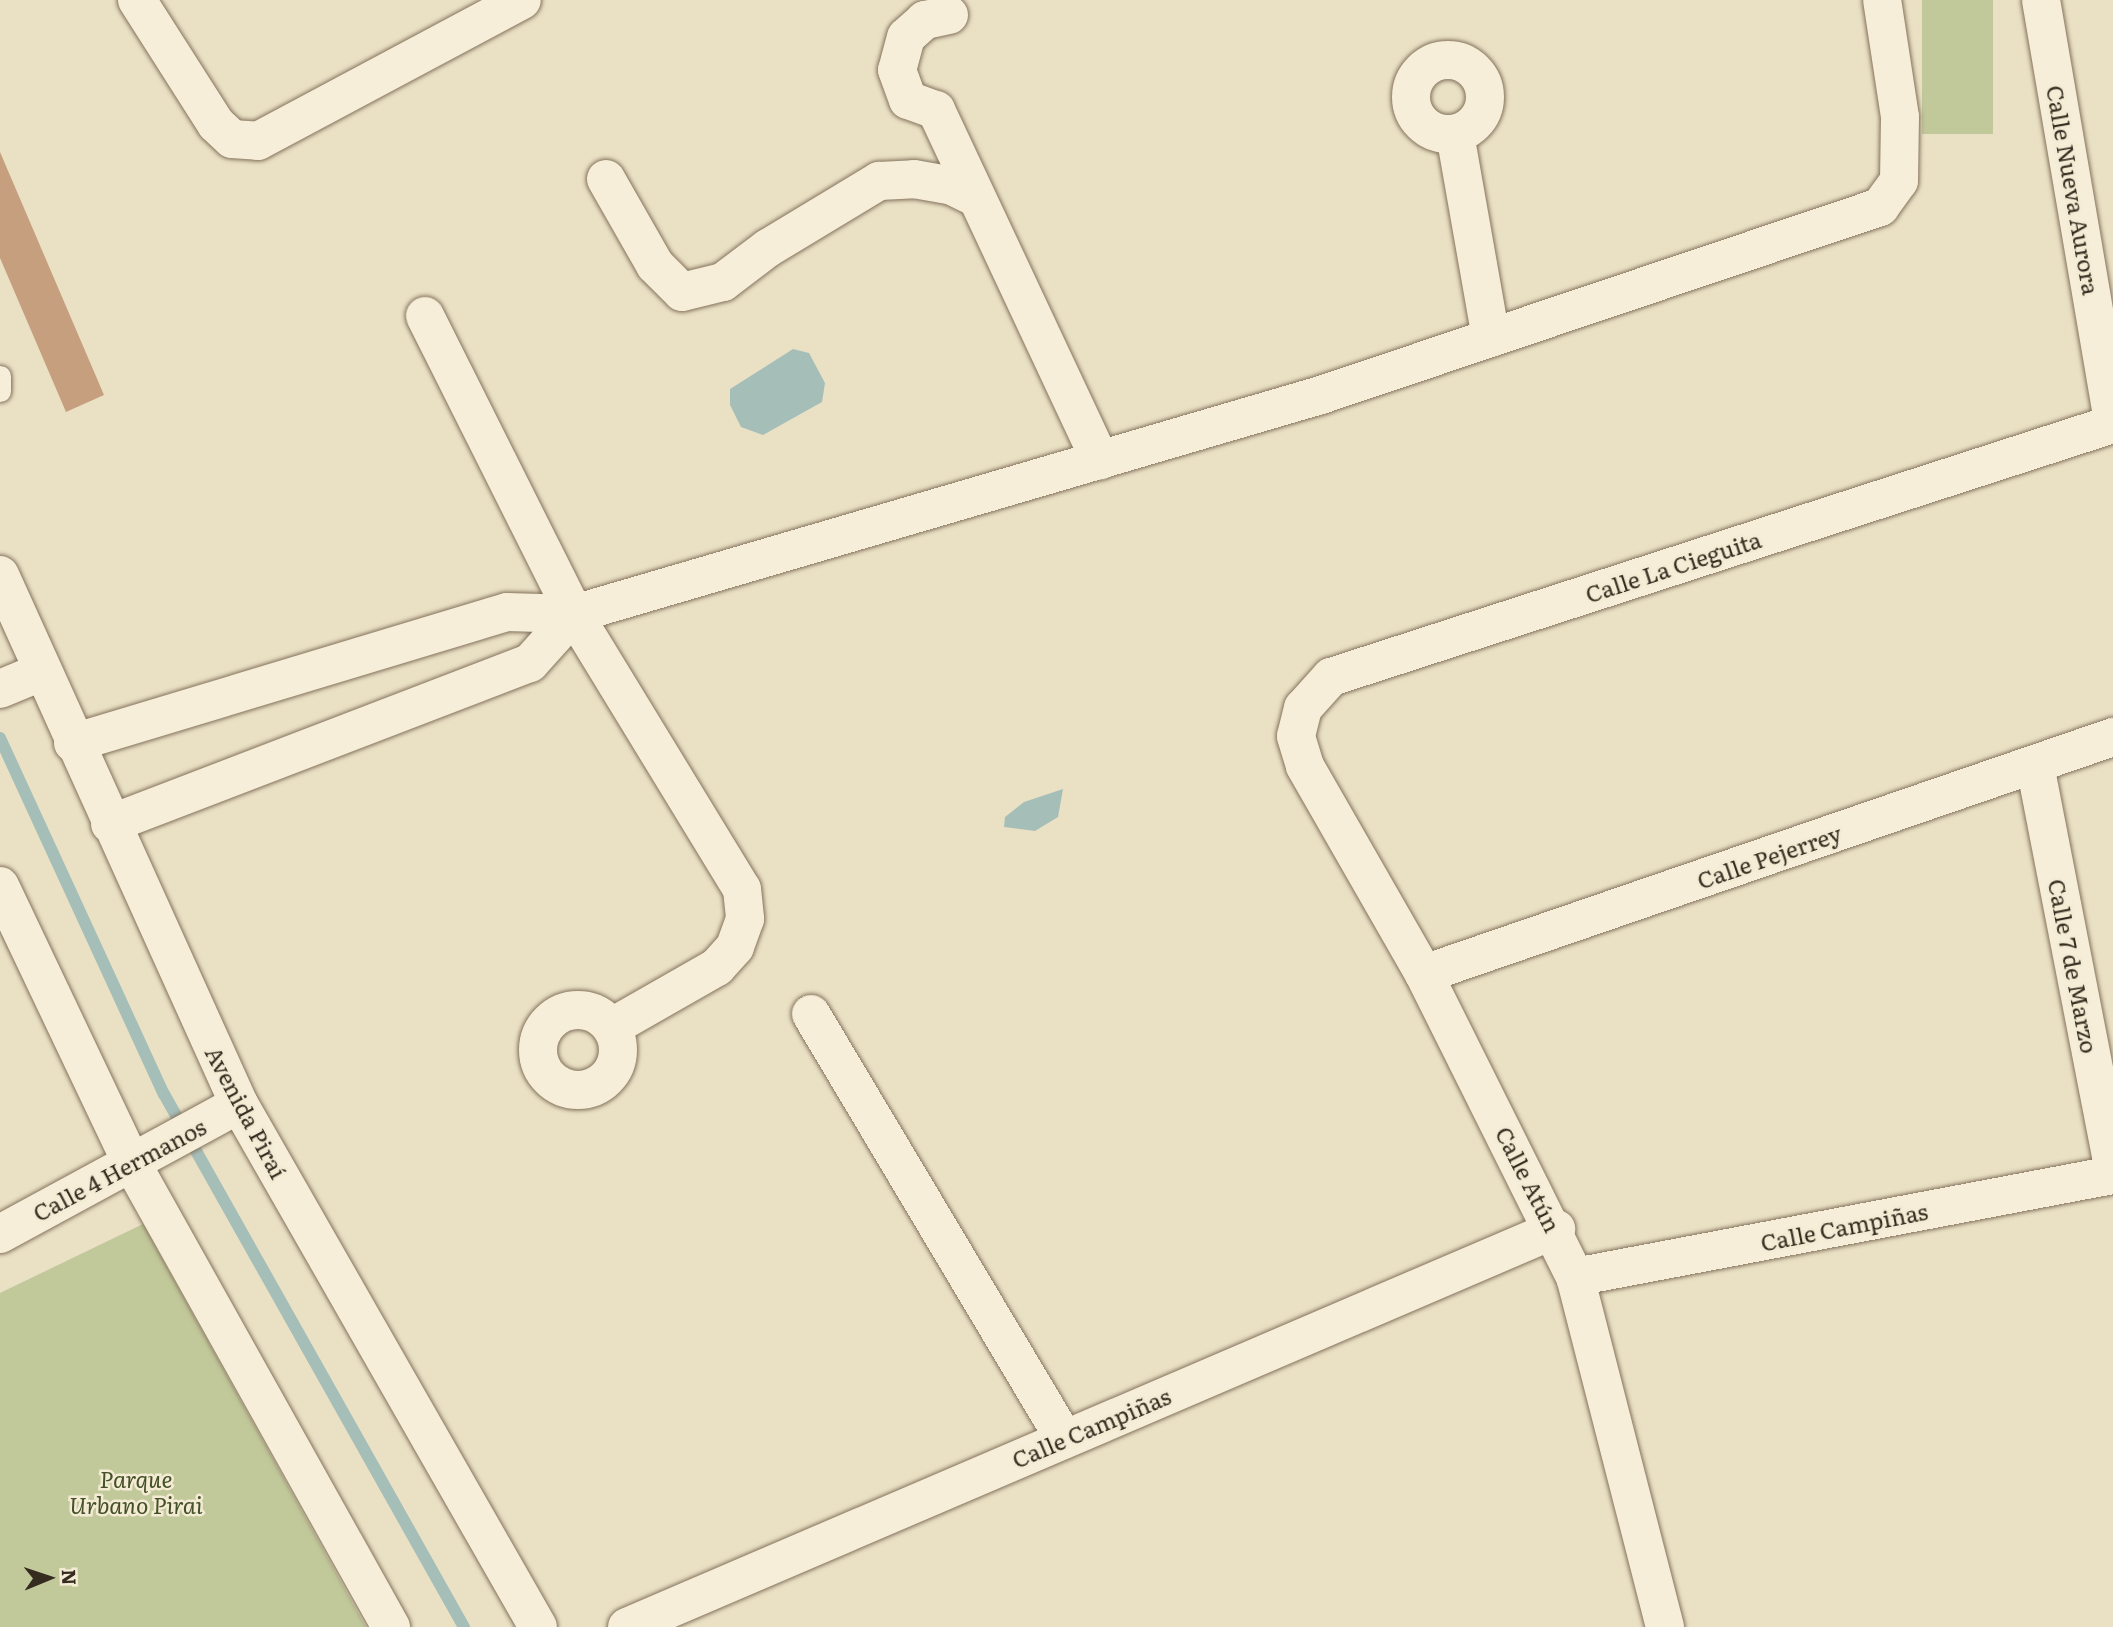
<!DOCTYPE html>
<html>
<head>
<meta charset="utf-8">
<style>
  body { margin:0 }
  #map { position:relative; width:2113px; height:1627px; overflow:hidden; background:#eae1c5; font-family:Literata,serif }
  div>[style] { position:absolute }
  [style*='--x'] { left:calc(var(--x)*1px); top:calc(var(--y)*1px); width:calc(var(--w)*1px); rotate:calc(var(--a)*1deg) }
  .green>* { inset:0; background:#c1c89a; transform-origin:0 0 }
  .water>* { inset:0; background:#a6beb8 }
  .stream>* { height:12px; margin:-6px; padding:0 6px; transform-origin:6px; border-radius:6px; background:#a6beb8 }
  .building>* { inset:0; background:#c69f7e }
  .roads { filter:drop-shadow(0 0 2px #84735d) drop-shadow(0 0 2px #84735d) }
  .service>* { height:21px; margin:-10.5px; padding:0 10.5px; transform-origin:10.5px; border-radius:10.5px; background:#f6eed8 }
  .minor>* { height:38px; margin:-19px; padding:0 19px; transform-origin:19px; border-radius:19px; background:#f6eed8 }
  .minor>.ring { margin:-19px; padding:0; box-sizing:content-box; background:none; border:38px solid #f6eed8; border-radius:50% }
  .tertiary>* { height:38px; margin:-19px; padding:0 19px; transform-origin:19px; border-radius:19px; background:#f6eed8 }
  .secondary>* { height:38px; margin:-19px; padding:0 19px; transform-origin:19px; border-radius:19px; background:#f6eed8 }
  span { translate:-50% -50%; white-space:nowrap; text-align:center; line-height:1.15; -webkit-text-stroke:5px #f3ebd4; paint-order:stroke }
  .street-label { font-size:23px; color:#352b1f }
  .park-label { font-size:23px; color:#445028; font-style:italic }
  .north { position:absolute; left:14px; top:1543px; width:70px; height:70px; -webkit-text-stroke:5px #f3ebd4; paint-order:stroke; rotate:88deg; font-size:19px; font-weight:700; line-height:28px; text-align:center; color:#352b1f }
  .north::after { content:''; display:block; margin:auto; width:24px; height:32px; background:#352b1f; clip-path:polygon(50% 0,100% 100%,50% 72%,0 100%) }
</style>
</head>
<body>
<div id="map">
  <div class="green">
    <div style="left:1922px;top:0;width:71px;height:134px"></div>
    <div style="clip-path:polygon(143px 1224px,366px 1627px,0 1627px,0 1293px)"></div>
  </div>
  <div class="water">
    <div style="clip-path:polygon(793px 349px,809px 353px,825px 383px,822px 402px,763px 435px,741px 427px,730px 405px,730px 389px)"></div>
    <div style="clip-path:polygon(1063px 789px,1058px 817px,1035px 831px,1004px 827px,1005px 817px,1024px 802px)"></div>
  </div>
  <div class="stream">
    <div style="--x:0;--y:738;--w:392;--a:65.3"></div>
    <div style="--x:164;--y:1094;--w:612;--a:60.63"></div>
  </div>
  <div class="building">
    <div style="clip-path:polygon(0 152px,104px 395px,66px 412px,0 258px)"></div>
  </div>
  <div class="roads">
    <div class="service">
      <div style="--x:0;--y:376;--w:15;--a:90"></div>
    </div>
    <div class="minor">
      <div style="--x:137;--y:0;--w:147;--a:57.5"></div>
      <div style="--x:216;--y:124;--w:22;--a:43"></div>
      <div style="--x:232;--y:139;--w:26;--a:4"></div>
      <div style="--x:258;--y:141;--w:299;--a:-28.1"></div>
      <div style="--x:949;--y:15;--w:25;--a:168"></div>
      <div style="--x:925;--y:20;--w:25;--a:138"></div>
      <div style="--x:906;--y:37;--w:34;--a:105"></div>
      <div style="--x:897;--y:70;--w:32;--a:70"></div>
      <div style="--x:908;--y:100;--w:30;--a:20"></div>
      <div style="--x:936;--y:110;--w:387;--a:64.9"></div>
      <div class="ring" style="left:1411px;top:60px;width:36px;height:36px"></div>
      <div style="--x:1455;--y:134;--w:207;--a:80"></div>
      <div style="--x:606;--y:179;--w:99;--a:60.3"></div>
      <div style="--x:655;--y:265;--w:38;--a:45"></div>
      <div style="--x:682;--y:292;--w:42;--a:-13.7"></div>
      <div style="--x:723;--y:282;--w:56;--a:-37.1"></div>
      <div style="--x:768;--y:248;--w:130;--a:-31.1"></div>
      <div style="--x:879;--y:181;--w:35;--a:-3"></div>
      <div style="--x:914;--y:179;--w:39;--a:10"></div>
      <div style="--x:952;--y:186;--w:25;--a:26"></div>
      <div style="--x:425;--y:316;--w:333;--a:63.4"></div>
      <div style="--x:574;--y:614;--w:322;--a:58.6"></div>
      <div style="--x:742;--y:889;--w:30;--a:84"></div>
      <div style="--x:745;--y:919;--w:30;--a:110"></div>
      <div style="--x:735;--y:947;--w:27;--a:132"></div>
      <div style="--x:717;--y:967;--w:121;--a:150.3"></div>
      <div style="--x:0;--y:689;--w:44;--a:-22.5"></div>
      <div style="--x:73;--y:743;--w:453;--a:-16.8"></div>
      <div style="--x:507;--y:612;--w:67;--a:1.7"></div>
      <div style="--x:574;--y:614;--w:778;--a:-16.34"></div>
      <div style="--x:1321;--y:395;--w:590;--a:-18.59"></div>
      <div style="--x:1880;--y:207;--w:32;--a:-54"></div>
      <div style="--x:1899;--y:181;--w:64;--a:-89.1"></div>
      <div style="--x:1900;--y:117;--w:118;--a:-98.7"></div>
      <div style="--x:2035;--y:765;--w:409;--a:79"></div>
      <div style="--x:110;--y:824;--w:450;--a:-21"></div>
      <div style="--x:530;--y:663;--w:66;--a:-48.1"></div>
      <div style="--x:1424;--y:974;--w:729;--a:-18.98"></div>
      <div class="ring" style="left:538px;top:1010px;width:42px;height:42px"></div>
      <div style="--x:811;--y:1014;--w:495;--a:59.2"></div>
      <div style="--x:0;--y:1234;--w:272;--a:-28.5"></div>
      <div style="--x:1575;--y:1277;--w:548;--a:-10.74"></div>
      <div style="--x:627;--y:1627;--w:1011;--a:-23.19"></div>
      <div style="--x:1665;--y:1627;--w:361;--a:-104.4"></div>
      <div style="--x:1575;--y:1277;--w:339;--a:-116.5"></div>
      <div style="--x:1424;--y:974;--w:240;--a:-119.8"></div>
      <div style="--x:1305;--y:766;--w:31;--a:-107"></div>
      <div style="--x:1296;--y:736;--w:29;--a:-76"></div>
      <div style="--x:1303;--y:708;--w:42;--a:-47.9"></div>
      <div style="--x:1331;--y:677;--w:822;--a:-17.93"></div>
    </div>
    <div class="tertiary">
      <div style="--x:2041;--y:0;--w:428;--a:80.3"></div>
    </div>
    <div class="secondary">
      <div style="--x:0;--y:575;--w:580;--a:65.69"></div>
      <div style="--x:239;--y:1104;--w:602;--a:60.24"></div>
      <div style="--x:0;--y:886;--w:306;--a:64.6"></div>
      <div style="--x:131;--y:1162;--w:533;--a:60.79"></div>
    </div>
  </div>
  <div class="street-label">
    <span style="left:2074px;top:190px;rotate:80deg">Calle Nueva Aurora</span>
    <span style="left:1673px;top:566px;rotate:-18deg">Calle La Cieguita</span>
    <span style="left:1769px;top:856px;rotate:-19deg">Calle Pejerrey</span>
    <span style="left:2074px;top:966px;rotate:79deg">Calle 7 de Marzo</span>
    <span style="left:247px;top:1112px;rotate:62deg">Avenida Piraí</span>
    <span style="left:119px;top:1169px;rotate:-28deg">Calle 4 Hermanos</span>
    <span style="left:1529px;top:1179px;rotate:63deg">Calle Atún</span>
    <span style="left:1844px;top:1226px;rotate:-11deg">Calle Campiñas</span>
    <span style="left:1091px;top:1427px;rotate:-23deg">Calle Campiñas</span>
  </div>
  <div class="park-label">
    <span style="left:136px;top:1491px">Parque<br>Urbano Pirai</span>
  </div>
  <div class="north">N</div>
</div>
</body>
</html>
